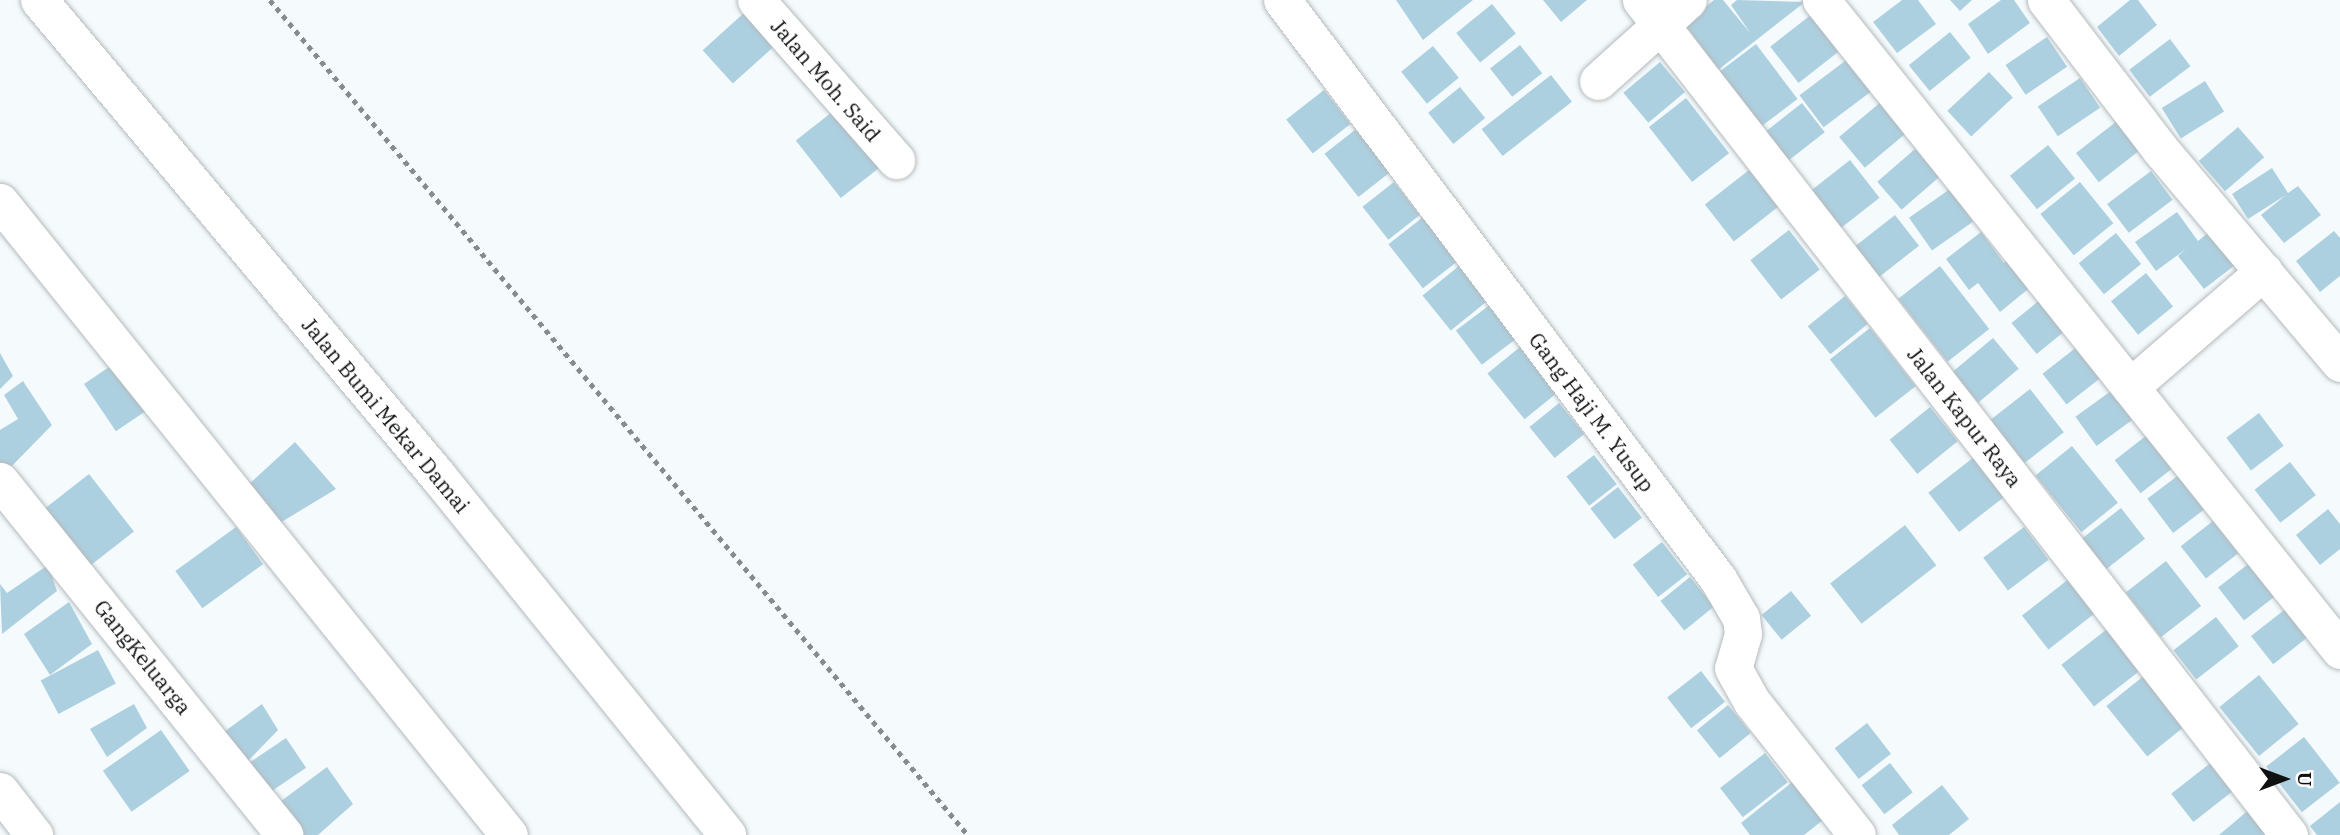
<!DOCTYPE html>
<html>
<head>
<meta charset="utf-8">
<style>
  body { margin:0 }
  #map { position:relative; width:2340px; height:835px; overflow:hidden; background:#f5fbfd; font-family:"IBM Plex Serif",serif }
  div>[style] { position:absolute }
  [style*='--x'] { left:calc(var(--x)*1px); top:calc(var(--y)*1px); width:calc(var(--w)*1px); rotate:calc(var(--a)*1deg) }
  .building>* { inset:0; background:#add0e0; transform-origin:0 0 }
  .path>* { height:4.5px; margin-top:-2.25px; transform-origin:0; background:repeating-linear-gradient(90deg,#878b8c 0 5px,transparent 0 10px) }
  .roads { filter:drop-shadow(0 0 2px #b4b9bc) drop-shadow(0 0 2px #b4b9bc) }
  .street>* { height:37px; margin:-18.5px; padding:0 18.5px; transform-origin:18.5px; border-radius:18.5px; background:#fff }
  span { translate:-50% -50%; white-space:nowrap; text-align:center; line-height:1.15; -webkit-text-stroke:5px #fff; paint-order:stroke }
  .street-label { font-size:21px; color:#0f1111 }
  .north { position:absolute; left:2249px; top:744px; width:70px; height:70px; -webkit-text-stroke:5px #fff; paint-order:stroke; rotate:90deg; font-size:19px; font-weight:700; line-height:28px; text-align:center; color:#0f1111 }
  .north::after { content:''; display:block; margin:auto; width:24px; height:32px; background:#0f1111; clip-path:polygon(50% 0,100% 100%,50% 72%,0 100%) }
</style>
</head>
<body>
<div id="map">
  <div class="building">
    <div style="clip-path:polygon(1396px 0,1473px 0,1423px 40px)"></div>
    <div style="clip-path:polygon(1543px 0,1587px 0,1561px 22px)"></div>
    <div style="clip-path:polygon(1714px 0,1723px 0,1751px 34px,1731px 5px,1737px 0,1805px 2px,1718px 70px,1685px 24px)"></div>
    <div style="clip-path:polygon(1902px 0,1918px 0,1936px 24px,1897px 53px,1873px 22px)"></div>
    <div style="clip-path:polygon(1950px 0,1972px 0,1960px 11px)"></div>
    <div style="clip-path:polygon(2001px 0,2014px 0,2030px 23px,1988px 54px,1968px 24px)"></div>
    <div style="clip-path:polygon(2130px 0,2138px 0,2157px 25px,2119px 56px,2097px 27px)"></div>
    <div style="left:1492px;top:4px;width:38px;height:46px;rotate:51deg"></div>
    <div style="left:745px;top:12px;width:45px;height:57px;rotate:48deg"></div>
    <div style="left:1812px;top:14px;width:46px;height:53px;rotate:52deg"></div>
    <div style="left:1950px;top:32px;width:33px;height:53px;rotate:51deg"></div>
    <div style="left:2047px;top:37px;width:36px;height:50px;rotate:56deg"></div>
    <div style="left:2170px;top:39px;width:34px;height:51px;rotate:53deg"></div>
    <div style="left:1756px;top:44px;width:69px;height:53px;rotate:53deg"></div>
    <div style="left:1520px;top:45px;width:36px;height:38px;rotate:52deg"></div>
    <div style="left:1433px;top:46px;width:41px;height:41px;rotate:51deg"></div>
    <div style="left:1849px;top:58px;width:40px;height:62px;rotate:53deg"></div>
    <div style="left:1660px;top:62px;width:39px;height:48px;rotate:50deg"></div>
    <div style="left:1989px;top:72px;width:35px;height:57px;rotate:47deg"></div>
    <div style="left:1551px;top:75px;width:34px;height:88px;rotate:52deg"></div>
    <div style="left:2080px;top:78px;width:36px;height:51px;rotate:56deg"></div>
    <div style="left:2205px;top:81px;width:36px;height:51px;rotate:58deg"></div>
    <div style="left:1460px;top:87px;width:40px;height:41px;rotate:51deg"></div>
    <div style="left:1324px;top:90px;width:43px;height:48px;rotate:52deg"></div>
    <div style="left:1686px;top:98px;width:70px;height:47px;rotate:52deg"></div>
    <div style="left:1882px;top:101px;width:40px;height:56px;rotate:50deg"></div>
    <div style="left:1802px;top:103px;width:37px;height:53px;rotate:52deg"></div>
    <div style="left:836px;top:109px;width:73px;height:51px;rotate:52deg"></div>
    <div style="left:2117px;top:121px;width:37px;height:52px;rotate:52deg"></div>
    <div style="left:1360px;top:126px;width:55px;height:45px;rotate:52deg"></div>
    <div style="left:2238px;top:127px;width:40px;height:52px;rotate:49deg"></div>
    <div style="left:2048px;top:145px;width:43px;height:49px;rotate:51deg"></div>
    <div style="left:1915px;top:149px;width:37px;height:50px;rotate:49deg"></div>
    <div style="left:1850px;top:160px;width:48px;height:53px;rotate:52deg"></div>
    <div style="clip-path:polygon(2272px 168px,2288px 193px,2298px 186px,2321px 215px,2284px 243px,2261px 215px,2286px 195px,2248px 219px,2232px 194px)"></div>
    <div style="left:1749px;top:170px;width:47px;height:56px;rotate:52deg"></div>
    <div style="left:2151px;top:171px;width:36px;height:55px;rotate:53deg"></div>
    <div style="left:1394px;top:182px;width:42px;height:40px;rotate:52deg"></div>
    <div style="left:2080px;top:182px;width:53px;height:51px;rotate:51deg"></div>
    <div style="left:1950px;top:189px;width:40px;height:50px;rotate:55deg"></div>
    <div style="clip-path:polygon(2177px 212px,2198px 241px,2213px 229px,2239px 262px,2204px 289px,2178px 256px,2186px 249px,2156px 271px,2135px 242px)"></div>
    <div style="left:1427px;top:214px;width:56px;height:49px;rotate:52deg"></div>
    <div style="left:1895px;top:215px;width:39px;height:51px;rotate:52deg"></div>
    <div style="left:1789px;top:230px;width:50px;height:49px;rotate:52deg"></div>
    <div style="clip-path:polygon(2334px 231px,2340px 238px,2340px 276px,2320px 292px,2296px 261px)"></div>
    <div style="clip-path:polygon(1981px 232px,2004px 263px,2010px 258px,2032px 286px,2000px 312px,1978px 283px,1969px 290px,1946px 259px)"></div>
    <div style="left:2116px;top:233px;width:40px;height:48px;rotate:51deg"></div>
    <div style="left:1459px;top:266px;width:45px;height:47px;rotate:51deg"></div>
    <div style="left:1940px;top:266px;width:80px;height:53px;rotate:52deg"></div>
    <div style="left:2146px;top:273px;width:43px;height:45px;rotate:51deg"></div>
    <div style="left:1845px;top:296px;width:36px;height:48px;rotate:51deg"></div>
    <div style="left:2041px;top:299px;width:40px;height:38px;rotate:51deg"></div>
    <div style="left:1491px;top:304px;width:43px;height:44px;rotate:53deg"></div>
    <div style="left:1870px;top:328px;width:74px;height:51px;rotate:52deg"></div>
    <div style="left:1993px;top:338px;width:40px;height:53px;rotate:50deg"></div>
    <div style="left:2078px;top:346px;width:39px;height:45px;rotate:52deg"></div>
    <div style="left:1520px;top:347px;width:59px;height:42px;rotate:51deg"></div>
    <div style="clip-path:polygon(0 353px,13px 376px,0 389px)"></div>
    <div style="left:118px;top:361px;width:57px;height:41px;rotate:56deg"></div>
    <div style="clip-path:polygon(23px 381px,52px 425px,6px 472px,0 463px,0 430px,18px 419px,4px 395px)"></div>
    <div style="left:2030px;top:389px;width:55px;height:50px;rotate:52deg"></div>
    <div style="left:2111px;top:391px;width:36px;height:44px;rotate:54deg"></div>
    <div style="left:1559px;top:403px;width:40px;height:38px;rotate:51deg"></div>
    <div style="left:1930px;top:407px;width:44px;height:52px;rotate:51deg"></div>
    <div style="left:2259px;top:413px;width:41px;height:41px;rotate:53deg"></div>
    <div style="left:2147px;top:435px;width:42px;height:41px;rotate:52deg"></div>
    <div style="clip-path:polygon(295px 442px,336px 489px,265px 532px,236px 496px)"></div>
    <div style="left:2072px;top:446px;width:73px;height:47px;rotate:51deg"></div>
    <div style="left:1594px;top:455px;width:37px;height:35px;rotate:52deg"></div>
    <div style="left:1974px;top:457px;width:50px;height:58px;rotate:52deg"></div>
    <div style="left:2290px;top:462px;width:42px;height:45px;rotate:52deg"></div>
    <div style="left:89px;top:474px;width:73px;height:65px;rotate:52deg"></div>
    <div style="left:2180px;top:474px;width:43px;height:41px;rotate:53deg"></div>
    <div style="left:1618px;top:487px;width:39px;height:35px;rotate:52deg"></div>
    <div style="left:2121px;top:508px;width:39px;height:49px;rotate:52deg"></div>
    <div style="clip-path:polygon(2328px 509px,2340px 524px,2340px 549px,2320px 565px,2296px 535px)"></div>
    <div style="left:2213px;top:521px;width:41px;height:41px;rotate:52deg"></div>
    <div style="left:1905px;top:525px;width:51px;height:95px;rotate:52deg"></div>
    <div style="left:236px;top:527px;width:46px;height:75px;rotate:54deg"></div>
    <div style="left:2024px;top:527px;width:41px;height:51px;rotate:53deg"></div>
    <div style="left:1662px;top:542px;width:41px;height:37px;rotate:52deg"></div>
    <div style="left:2166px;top:561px;width:57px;height:51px;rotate:52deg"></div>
    <div style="left:2252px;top:561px;width:42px;height:43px;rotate:52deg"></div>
    <div style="clip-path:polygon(48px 565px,57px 591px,2px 634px,0 584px,7px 593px)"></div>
    <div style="left:1690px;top:577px;width:38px;height:38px;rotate:51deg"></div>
    <div style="left:2070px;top:578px;width:43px;height:61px;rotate:52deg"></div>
    <div style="left:1791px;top:591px;width:32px;height:38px;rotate:51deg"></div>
    <div style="clip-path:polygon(69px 602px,92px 644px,50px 675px,24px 634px)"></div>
    <div style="left:2288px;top:607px;width:36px;height:47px;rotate:52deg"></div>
    <div style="left:2216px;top:617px;width:37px;height:54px;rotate:52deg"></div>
    <div style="left:2111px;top:626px;width:53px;height:63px;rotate:52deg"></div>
    <div style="left:98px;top:650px;width:38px;height:65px;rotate:62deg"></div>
    <div style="left:1701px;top:671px;width:39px;height:43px;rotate:52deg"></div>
    <div style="left:2146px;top:674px;width:65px;height:51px;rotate:51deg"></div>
    <div style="left:2259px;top:675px;width:63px;height:51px;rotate:51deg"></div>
    <div style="clip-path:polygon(134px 704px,147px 728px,107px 757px,90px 729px)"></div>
    <div style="clip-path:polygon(262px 704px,278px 730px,243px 766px,217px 737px)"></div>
    <div style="left:1728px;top:705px;width:36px;height:40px;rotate:51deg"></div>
    <div style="left:1867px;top:723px;width:39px;height:41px;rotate:52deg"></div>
    <div style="left:161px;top:730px;width:50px;height:71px;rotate:55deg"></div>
    <div style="left:2304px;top:737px;width:58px;height:48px;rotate:52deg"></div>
    <div style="left:286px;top:738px;width:36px;height:49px;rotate:56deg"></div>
    <div style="left:1765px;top:753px;width:37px;height:57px;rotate:52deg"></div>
    <div style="left:2213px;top:761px;width:36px;height:53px;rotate:52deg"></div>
    <div style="left:1890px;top:763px;width:37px;height:36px;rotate:52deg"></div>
    <div style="clip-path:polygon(327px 767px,353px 804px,318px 835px,299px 835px,273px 807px)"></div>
    <div style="clip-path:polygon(1796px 779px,1827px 817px,1804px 835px,1750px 835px,1741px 823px)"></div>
    <div style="clip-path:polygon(1942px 785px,1969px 819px,1949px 835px,1899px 835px,1892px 825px)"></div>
    <div style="clip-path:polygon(2340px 802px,2340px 835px,2317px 835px,2310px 826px)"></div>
    <div style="clip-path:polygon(2251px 808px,2272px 835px,2219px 835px)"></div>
  </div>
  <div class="path">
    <div style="--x:270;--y:0;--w:1088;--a:50.11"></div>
  </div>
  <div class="roads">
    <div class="street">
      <div style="--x:39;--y:0;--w:620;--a:50.04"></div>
      <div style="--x:437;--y:475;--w:462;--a:51.1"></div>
      <div style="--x:756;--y:0;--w:213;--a:48.8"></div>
      <div style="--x:1282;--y:0;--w:725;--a:53.02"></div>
      <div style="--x:1718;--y:579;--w:45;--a:59.5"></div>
      <div style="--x:1741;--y:618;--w:16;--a:83"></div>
      <div style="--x:1743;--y:634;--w:35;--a:106"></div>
      <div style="--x:1733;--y:668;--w:39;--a:61"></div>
      <div style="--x:1752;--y:702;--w:169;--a:51.7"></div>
      <div style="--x:1641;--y:0;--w:1057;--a:52.19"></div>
      <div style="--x:1821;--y:0;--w:832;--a:51.39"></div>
      <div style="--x:2046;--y:0;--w:186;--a:52.6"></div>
      <div style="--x:2159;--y:148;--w:281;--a:49.9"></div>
      <div style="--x:1598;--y:81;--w:121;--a:-42"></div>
      <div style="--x:0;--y:202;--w:812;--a:51.2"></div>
      <div style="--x:2130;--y:387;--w:177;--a:-40.9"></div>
      <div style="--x:0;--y:481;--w:454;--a:51.2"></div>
      <div style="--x:0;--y:791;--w:56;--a:52.3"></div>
    </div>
  </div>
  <div class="street-label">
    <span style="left:826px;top:80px;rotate:49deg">Jalan Moh. Said</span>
    <span style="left:1592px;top:412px;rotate:53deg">Gang Haji M. Yusup</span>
    <span style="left:386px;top:415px;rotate:50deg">Jalan Bumi Mekar Damai</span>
    <span style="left:1965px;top:417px;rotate:52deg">Jalan Kapur Raya</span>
    <span style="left:143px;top:657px;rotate:51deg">GangKeluarga</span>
  </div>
  <div class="north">U</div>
</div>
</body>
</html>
